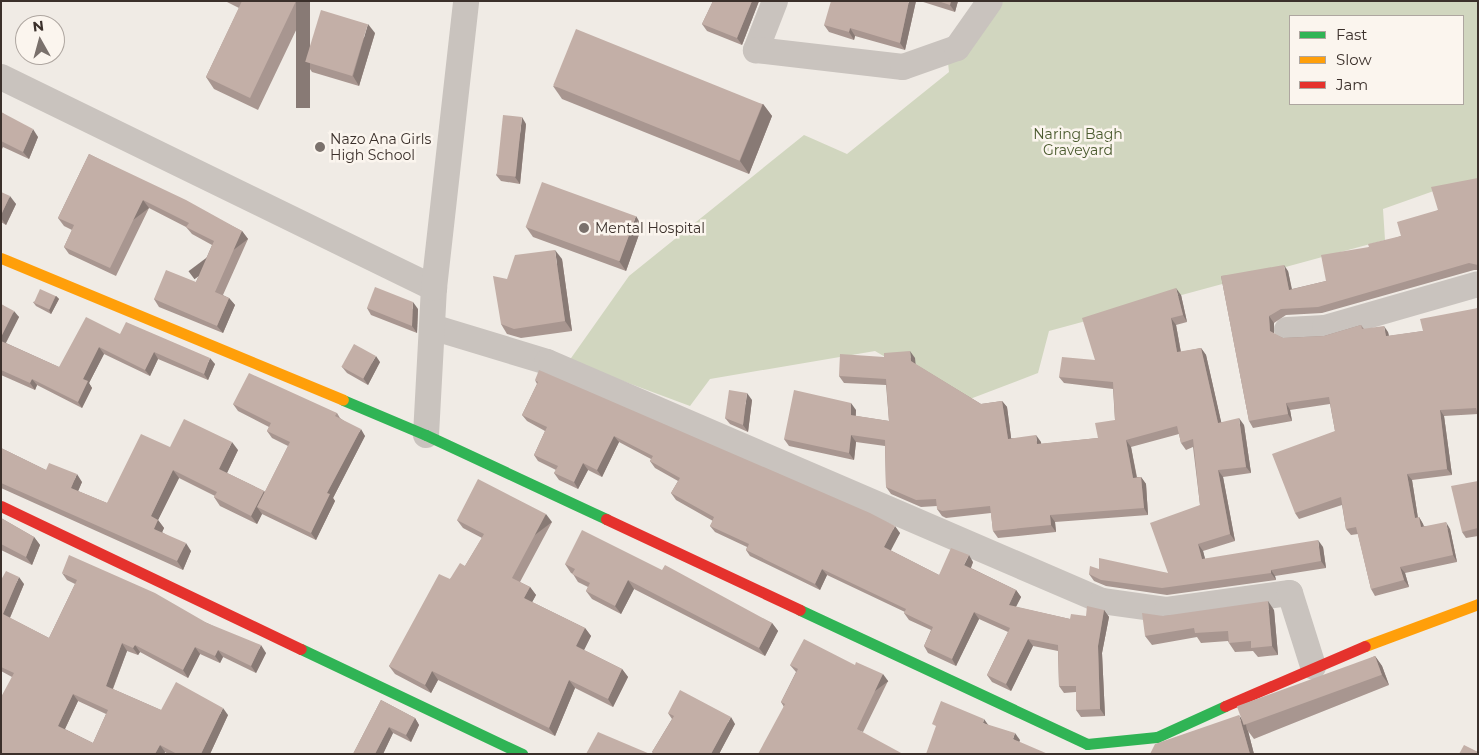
<!DOCTYPE html>
<html>
<head>
<meta charset="utf-8">
<style>
  body { margin:0 }
  #map { position:relative; width:1479px; height:755px; overflow:hidden; background:#f0ebe5; font-family:Montserrat,sans-serif }
  div>[style] { position:absolute }
  [style*='--x'] { left:calc(var(--x)*1px); top:calc(var(--y)*1px); width:calc(var(--w)*1px); rotate:calc(var(--a)*1deg) }
  .green>* { inset:0; background:#d1d6bf }
  .street>* { height:26px; margin:-13px; padding:0 13px; transform-origin:13px; border-radius:13px; background:#c9c3be }
  .fast>* { height:11px; margin:-5.5px; padding:0 5.5px; transform-origin:5.5px; border-radius:5.5px; background:#30b455 }
  .slow>* { height:11px; margin:-5.5px; padding:0 5.5px; transform-origin:5.5px; border-radius:5.5px; background:#ff9f0a }
  .jam>* { height:11px; margin:-5.5px; padding:0 5.5px; transform-origin:5.5px; border-radius:5.5px; background:#e5322d }
  .wall>* { inset:0; background:#a89690 }
  .shaded-wall>* { inset:0; background:#887a75; transform-origin:0 0 }
  .building>* { inset:0; background:#c3afa7; transform-origin:0 0 }
  .dots>* { width:14px; height:14px; translate:-50% -50%; box-sizing:border-box; border:2px solid #fbf5ee; border-radius:50% }
  span { translate:-50% -50%; white-space:nowrap; text-align:center; line-height:1.15; -webkit-text-stroke:5px #fbf5ee; paint-order:stroke }
  .park-label { font-size:14px; color:#4a5a2e }
  .poi-label { font-size:14px; color:#3b302b }
  .left { translate:0 -50%; text-align:left }
  .frame { position:absolute; inset:0; border:2px solid #3b302b; pointer-events:none }
  .legend { position:absolute; left:1289px; top:15px; width:175px; height:90px; box-sizing:border-box; background:#fbf5ee; border:1px solid #aea6a0; margin:0; padding:6px 9px; list-style:none; font-size:15px; color:#3b302b }
  .legend li { display:flex; align-items:center; gap:10px; height:25px }
  .legend b { width:25px; border:1px solid #aea6a0 }
  .north { position:absolute; left:15px; top:15px; width:50px; height:50px; box-sizing:border-box; background:#fbf5ee; border:1px solid #aea6a0; border-radius:50%; rotate:353deg; font-size:14px; font-weight:700; line-height:20px; text-align:center; color:#3b302b }
  .north::after { content:''; display:block; margin:auto; width:18px; height:22px; background:#7a716c; clip-path:polygon(50% 0,100% 100%,50% 72%,0 100%) }
</style>
</head>
<body>
<div id="map">
  <div class="green">
    <div style="clip-path:polygon(evenodd,995px 1px,1478px 1px,1478px 184px,1445px 187px,1383px 209px,1385px 240px,1049px 331px,1038px 373px,962px 402px,875px 351px,710px 379px,690px 406px,569px 361px,629px 276px,804px 135px,847px 154px,949px 72px,947px 53px,995px 1px,1290px 16px,1463px 16px,1463px 104px,1290px 104px,1290px 16px)"></div>
  </div>
  <div class="street">
    <div style="--x:775;--y:1;--w:53;--a:111.2"></div>
    <div style="--x:756;--y:50;--w:148;--a:6.6"></div>
    <div style="--x:903;--y:67;--w:57;--a:-19.4"></div>
    <div style="--x:957;--y:48;--w:57;--a:-54.9"></div>
    <div style="--x:1;--y:77;--w:482;--a:26"></div>
    <div style="--x:432;--y:327;--w:120;--a:16.9"></div>
    <div style="--x:547;--y:362;--w:604;--a:23.3"></div>
    <div style="--x:1102;--y:601;--w:66;--a:7.9"></div>
    <div style="--x:1167;--y:610;--w:124;--a:-7.9"></div>
    <div style="--x:1290;--y:593;--w:77;--a:72.5"></div>
    <div style="--x:1287;--y:330;--w:38;--a:-3"></div>
    <div style="--x:1325;--y:328;--w:159;--a:-16"></div>
    <div style="--x:426;--y:435;--w:147;--a:-86.9"></div>
    <div style="--x:434;--y:288;--w:289;--a:-83.6"></div>
  </div>
  <div class="fast">
    <div style="--x:343;--y:400;--w:90;--a:22.9"></div>
    <div style="--x:426;--y:435;--w:199;--a:25"></div>
    <div style="--x:800;--y:610;--w:317;--a:25"></div>
    <div style="--x:1087;--y:744;--w:70;--a:-5.7"></div>
    <div style="--x:1157;--y:737;--w:75;--a:-24.5"></div>
    <div style="--x:301;--y:649;--w:245;--a:25.4"></div>
  </div>
  <div class="slow">
    <div style="--x:1;--y:258;--w:370;--a:22.5"></div>
    <div style="--x:1365;--y:646;--w:121;--a:-20.4"></div>
  </div>
  <div class="jam">
    <div style="--x:1;--y:506;--w:332;--a:25.5"></div>
    <div style="--x:606;--y:519;--w:214;--a:25.1"></div>
    <div style="--x:1225;--y:706;--w:152;--a:-23.2"></div>
  </div>
  <div class="wall">
    <div style="clip-path:polygon(225px 1px,310px 1px,258px 110px,214px 89px,206px 77px,239px 8px)"></div>
    <div style="clip-path:polygon(713px 1px,759px 1px,742px 45px,707px 31px,702px 24px)"></div>
    <div style="clip-path:polygon(916px 1px,905px 50px,855px 36px,854px 40px,829px 32px,824px 25px)"></div>
    <div style="clip-path:polygon(920px 1px,958px 1px,955px 12px)"></div>
    <div style="clip-path:polygon(375px 33px,359px 86px,312px 72px,305px 62px)"></div>
    <div style="clip-path:polygon(553px 86px,763px 104px,772px 116px,749px 174px,562px 99px)"></div>
    <div style="clip-path:polygon(1px 112px,38px 137px,29px 159px,3px 147px,1px 151px)"></div>
    <div style="clip-path:polygon(526px 124px,520px 184px,501px 181px,496px 175px)"></div>
    <div style="clip-path:polygon(89px 154px,242px 231px,248px 239px,223px 295px,229px 298px,235px 305px,223px 333px,159px 307px,154px 299px,196px 282px,212px 245px,192px 234px,186px 227px,149px 208px,116px 276px,69px 254px,64px 247px,72px 230px,64px 226px,58px 218px)"></div>
    <div style="clip-path:polygon(1478px 178px,1478px 270px,1474px 270px,1322px 313px,1286px 315px,1274px 323px,1274px 334px,1283px 338px,1324px 336px,1361px 325px,1364px 329px,1388px 332px,1389px 336px,1423px 331px,1478px 308px,1478px 414px,1444px 416px,1452px 475px,1412px 480px,1418px 518px,1419px 517px,1423px 524px,1424px 526px,1450px 529px,1457px 562px,1405px 573px,1409px 587px,1375px 596px,1371px 589px,1358px 534px,1351px 535px,1346px 529px,1342px 505px,1299px 519px,1295px 513px,1335px 431px,1330px 404px,1290px 410px,1292px 421px,1253px 428px,1249px 421px,1221px 276px,1288px 271px,1292px 289px,1326px 281px,1369px 247px,1401px 236px,1438px 210px)"></div>
    <div style="clip-path:polygon(1px 192px,16px 204px,6px 225px,1px 222px)"></div>
    <div style="clip-path:polygon(642px 226px,626px 271px,533px 237px,526px 227px)"></div>
    <div style="clip-path:polygon(562px 259px,572px 331px,521px 338px,507px 334px,501px 324px)"></div>
    <div style="clip-path:polygon(1181px 295px,1187px 322px,1176px 325px,1181px 352px,1201px 348px,1206px 355px,1221px 422px,1244px 425px,1251px 473px,1223px 477px,1235px 541px,1203px 551px,1205px 559px,1323px 547px,1326px 568px,1275px 576px,1276px 580px,1167px 595px,1106px 586px,1094px 581px,1089px 574px,1099px 569px,1168px 573px,1200px 505px,1193px 447px,1186px 450px,1181px 443px,1179px 434px,1131px 447px,1137px 477px,1141px 477px,1146px 484px,1148px 515px,1055px 522px,1056px 532px,998px 538px,993px 531px,991px 513px,946px 518px,942px 516px,937px 509px,937px 506px,921px 507px,891px 494px,886px 487px,885px 446px,856px 442px,854px 460px,789px 446px,784px 439px,856px 410px,856px 416px,889px 421px,886px 385px,844px 383px,839px 376px,884px 357px,915px 358px,915px 364px,981px 404px,1002px 401px,1007px 407px,1011px 438px,1041px 442px,1041px 444px,1098px 438px,1115px 420px,1113px 389px,1064px 383px,1059px 377px,1095px 360px)"></div>
    <div style="clip-path:polygon(56px 296px,59px 299px,51px 314px,36px 306px,33px 302px)"></div>
    <div style="clip-path:polygon(1px 304px,19px 317px,6px 343px,59px 367px,120px 334px,215px 364px,208px 380px,158px 359px,150px 376px,104px 354px,89px 383px,92px 388px,82px 408px,37px 385px,35px 390px,1px 375px)"></div>
    <div style="clip-path:polygon(367px 308px,418px 309px,417px 333px,371px 315px)"></div>
    <div style="clip-path:polygon(380px 362px,368px 385px,347px 373px,342px 367px)"></div>
    <div style="clip-path:polygon(535px 380px,900px 533px,890px 550px,939px 575px,973px 562px,971px 568px,1016px 590px,1021px 597px,1016px 607px,1070px 619px,1086px 616px,1104px 610px,1109px 617px,1102px 653px,1105px 716px,1081px 717px,1076px 710px,1076px 692px,1064px 693px,1059px 686px,1058px 651px,1033px 646px,1011px 691px,992px 682px,987px 675px,1008px 632px,979px 619px,956px 666px,928px 653px,924px 646px,931px 630px,909px 620px,904px 613px,905px 612px,827px 575px,820px 590px,750px 556px,746px 550px,747px 547px,715px 532px,710px 526px,713px 521px,676px 500px,671px 493px,678px 481px,655px 468px,650px 461px,651px 459px,619px 442px,602px 477px,588px 470px,578px 489px,559px 480px,554px 473px,556px 470px,538px 461px,534px 455px,545px 431px,527px 421px,522px 415px,537px 384px)"></div>
    <div style="clip-path:polygon(752px 400px,748px 432px,730px 424px,725px 418px)"></div>
    <div style="clip-path:polygon(233px 404px,337px 413px,340px 418px,365px 436px,333px 498px,335px 501px,316px 540px,262px 514px,257px 524px,220px 506px,214px 497px,215px 496px,179px 478px,158px 520px,164px 528px,162px 532px,191px 551px,183px 570px,1px 488px,1px 448px,46px 470px,82px 482px,78px 491px,107px 503px,170px 447px,238px 450px,227px 473px,264px 491px,265px 492px,288px 446px,272px 438px,267px 431px,269px 427px,238px 411px)"></div>
    <div style="clip-path:polygon(1478px 481px,1478px 536px,1466px 538px,1462px 532px)"></div>
    <div style="clip-path:polygon(1px 518px,34px 537px,40px 545px,32px 565px,1px 550px)"></div>
    <div style="clip-path:polygon(457px 520px,552px 522px,520px 582px,530px 587px,536px 595px,532px 602px,585px 628px,591px 636px,584px 650px,622px 669px,628px 677px,613px 707px,575px 688px,555px 736px,438px 680px,431px 693px,395px 674px,389px 666px,450px 579px,465px 566px,482px 538px,463px 528px)"></div>
    <div style="clip-path:polygon(565px 564px,662px 570px,772px 623px,778px 631px,765px 656px,634px 589px,621px 614px,592px 599px,586px 591px,588px 587px,578px 582px,573px 574px,571px 573px)"></div>
    <div style="clip-path:polygon(evenodd,62px 573px,207px 623px,266px 653px,256px 673px,223px 657px,220px 663px,200px 654px,188px 678px,140px 652px,138px 655px,127px 651px,113px 689px,161px 710px,228px 715px,210px 754px,168px 754px,165px 752px,164px 754px,1px 754px,12px 677px,1px 671px,1px 580px,24px 584px,10px 618px,49px 638px,75px 584px,67px 580px,62px 573px,78px 701px,106px 714px,93px 743px,65px 729px,78px 701px)"></div>
    <div style="clip-path:polygon(1274px 610px,1278px 655px,1258px 657px,1253px 651px,1235px 652px,1229px 643px,1228px 641px,1201px 643px,1197px 637px,1152px 645px,1145px 636px,1163px 616px)"></div>
    <div style="clip-path:polygon(1375px 656px,1382px 666px,1389px 685px,1254px 739px,1248px 731px,1254px 754px,1150px 754px,1243px 720px)"></div>
    <div style="clip-path:polygon(790px 665px,855px 665px,888px 681px,863px 732px,784px 707px,781px 702px,796px 672px)"></div>
    <div style="clip-path:polygon(381px 700px,415px 718px,419px 725px,411px 742px,393px 733px,383px 754px,353px 754px)"></div>
    <div style="clip-path:polygon(668px 713px,735px 724px,719px 754px,654px 754px,652px 752px,672px 719px)"></div>
  </div>
  <div class="shaded-wall">
    <div style="left:296px;top:1px;width:14px;height:107px"></div>
    <div style="clip-path:polygon(752px 1px,759px 1px,742px 45px,737px 38px)"></div>
    <div style="clip-path:polygon(909px 1px,916px 1px,905px 50px,900px 43px)"></div>
    <div style="clip-path:polygon(951px 1px,958px 1px,955px 12px,950px 5px)"></div>
    <div style="clip-path:polygon(368px 24px,375px 33px,359px 86px,353px 76px)"></div>
    <div style="clip-path:polygon(850px 28px,855px 36px,854px 40px,849px 32px)"></div>
    <div style="clip-path:polygon(763px 104px,772px 116px,749px 174px,740px 161px)"></div>
    <div style="clip-path:polygon(522px 117px,526px 124px,520px 184px,515px 177px)"></div>
    <div style="clip-path:polygon(33px 129px,38px 137px,29px 159px,23px 152px)"></div>
    <div style="clip-path:polygon(10px 196px,16px 204px,6px 225px,1px 218px,1px 215px)"></div>
    <div style="left:143px;top:200px;width:10px;height:76px;rotate:53deg"></div>
    <div style="clip-path:polygon(636px 216px,642px 226px,626px 271px,619px 261px)"></div>
    <div style="left:242px;top:231px;width:10px;height:67px;rotate:53deg"></div>
    <div style="clip-path:polygon(555px 250px,562px 259px,572px 331px,565px 321px)"></div>
    <div style="clip-path:polygon(1284px 265px,1288px 271px,1293px 296px,1289px 290px)"></div>
    <div style="clip-path:polygon(1176px 288px,1181px 295px,1187px 322px,1183px 315px)"></div>
    <div style="clip-path:polygon(56px 296px,59px 299px,51px 314px,49px 310px)"></div>
    <div style="clip-path:polygon(229px 298px,235px 305px,223px 333px,217px 326px)"></div>
    <div style="clip-path:polygon(413px 302px,418px 309px,417px 333px,412px 326px)"></div>
    <div style="clip-path:polygon(14px 311px,19px 317px,4px 346px,1px 342px,1px 337px)"></div>
    <div style="clip-path:polygon(1269px 316px,1274px 323px,1274px 338px,1270px 331px)"></div>
    <div style="clip-path:polygon(1171px 318px,1176px 325px,1182px 359px,1177px 352px)"></div>
    <div style="clip-path:polygon(1384px 326px,1388px 332px,1390px 342px,1386px 336px)"></div>
    <div style="clip-path:polygon(99px 347px,104px 354px,89px 383px,92px 388px,82px 408px,78px 402px,83px 379px)"></div>
    <div style="clip-path:polygon(1201px 348px,1206px 355px,1223px 430px,1218px 423px)"></div>
    <div style="clip-path:polygon(910px 351px,915px 358px,916px 368px,911px 361px)"></div>
    <div style="clip-path:polygon(154px 352px,158px 359px,150px 376px,145px 370px)"></div>
    <div style="clip-path:polygon(376px 356px,380px 362px,368px 385px,363px 378px)"></div>
    <div style="clip-path:polygon(210px 358px,215px 364px,208px 380px,204px 374px)"></div>
    <div style="clip-path:polygon(32px 379px,37px 385px,35px 390px,30px 383px)"></div>
    <div style="clip-path:polygon(747px 393px,752px 400px,748px 432px,743px 425px)"></div>
    <div style="clip-path:polygon(1002px 401px,1007px 407px,1012px 445px,1008px 439px)"></div>
    <div style="clip-path:polygon(851px 403px,856px 410px,855px 422px,851px 415px)"></div>
    <div style="clip-path:polygon(1286px 403px,1290px 410px,1292px 421px,1288px 414px)"></div>
    <div style="clip-path:polygon(1440px 410px,1444px 416px,1452px 475px,1447px 469px)"></div>
    <div style="clip-path:polygon(1239px 418px,1244px 425px,1251px 473px,1246px 467px)"></div>
    <div style="clip-path:polygon(361px 429px,365px 436px,333px 498px,335px 501px,316px 540px,311px 533px,327px 493px)"></div>
    <div style="clip-path:polygon(851px 435px,856px 442px,854px 460px,849px 453px)"></div>
    <div style="clip-path:polygon(1036px 435px,1041px 442px,1042px 451px,1037px 444px)"></div>
    <div style="clip-path:polygon(614px 436px,619px 442px,602px 477px,597px 470px)"></div>
    <div style="clip-path:polygon(1126px 440px,1131px 447px,1138px 485px,1133px 478px)"></div>
    <div style="clip-path:polygon(232px 442px,238px 450px,225px 477px,219px 469px)"></div>
    <div style="clip-path:polygon(583px 463px,588px 470px,578px 489px,574px 482px)"></div>
    <div style="clip-path:polygon(173px 470px,179px 478px,158px 520px,164px 528px,160px 537px,154px 529px,151px 516px)"></div>
    <div style="clip-path:polygon(1218px 470px,1223px 477px,1235px 541px,1230px 534px)"></div>
    <div style="clip-path:polygon(77px 474px,82px 482px,76px 496px,71px 488px)"></div>
    <div style="clip-path:polygon(1407px 474px,1412px 480px,1419px 525px,1415px 518px)"></div>
    <div style="clip-path:polygon(1141px 477px,1146px 484px,1148px 515px,1144px 508px)"></div>
    <div style="clip-path:polygon(264px 491px,269px 499px,257px 507px,262px 514px,257px 524px,251px 516px)"></div>
    <div style="left:546px;top:514px;width:10px;height:72px;rotate:53deg"></div>
    <div style="clip-path:polygon(1050px 515px,1055px 522px,1056px 532px,1051px 525px)"></div>
    <div style="clip-path:polygon(1419px 517px,1423px 524px,1425px 533px,1421px 527px)"></div>
    <div style="clip-path:polygon(1446px 522px,1450px 529px,1457px 562px,1453px 555px)"></div>
    <div style="clip-path:polygon(895px 526px,900px 533px,889px 554px,884px 547px)"></div>
    <div style="clip-path:polygon(34px 537px,40px 545px,32px 565px,26px 557px)"></div>
    <div style="clip-path:polygon(1318px 540px,1323px 547px,1326px 568px,1321px 561px)"></div>
    <div style="clip-path:polygon(186px 543px,191px 551px,183px 570px,177px 561px)"></div>
    <div style="clip-path:polygon(1198px 544px,1203px 551px,1207px 566px,1202px 559px)"></div>
    <div style="clip-path:polygon(969px 555px,973px 562px,969px 572px,964px 565px)"></div>
    <div style="clip-path:polygon(1400px 567px,1405px 573px,1409px 587px,1404px 580px)"></div>
    <div style="clip-path:polygon(822px 569px,827px 575px,820px 590px,815px 584px)"></div>
    <div style="clip-path:polygon(1271px 570px,1275px 576px,1276px 580px,1271px 573px)"></div>
    <div style="clip-path:polygon(19px 577px,24px 584px,8px 622px,3px 614px)"></div>
    <div style="clip-path:polygon(628px 580px,634px 589px,621px 614px,615px 606px)"></div>
    <div style="clip-path:polygon(530px 587px,536px 595px,530px 606px,524px 598px)"></div>
    <div style="clip-path:polygon(1016px 590px,1021px 597px,1013px 612px,1009px 605px)"></div>
    <div style="clip-path:polygon(1268px 601px,1274px 610px,1278px 655px,1272px 646px)"></div>
    <div style="clip-path:polygon(1104px 610px,1109px 617px,1102px 653px,1105px 716px,1100px 709px,1098px 646px)"></div>
    <div style="clip-path:polygon(974px 612px,979px 619px,956px 666px,952px 659px)"></div>
    <div style="clip-path:polygon(772px 623px,778px 631px,765px 656px,759px 648px)"></div>
    <div style="clip-path:polygon(585px 628px,591px 636px,582px 654px,576px 646px)"></div>
    <div style="clip-path:polygon(1028px 639px,1033px 646px,1011px 691px,1006px 684px)"></div>
    <div style="clip-path:polygon(122px 643px,127px 651px,111px 693px,106px 686px)"></div>
    <div style="clip-path:polygon(135px 645px,140px 652px,138px 655px,133px 648px)"></div>
    <div style="clip-path:polygon(261px 645px,266px 653px,256px 673px,251px 666px)"></div>
    <div style="clip-path:polygon(195px 647px,200px 654px,188px 678px,183px 670px)"></div>
    <div style="clip-path:polygon(218px 650px,223px 657px,220px 663px,215px 656px)"></div>
    <div style="clip-path:polygon(1375px 656px,1382px 666px,1389px 685px,1382px 675px)"></div>
    <div style="clip-path:polygon(622px 669px,628px 677px,613px 707px,608px 699px)"></div>
    <div style="clip-path:polygon(432px 671px,438px 680px,431px 693px,425px 685px)"></div>
    <div style="left:883px;top:674px;width:9px;height:61px;rotate:54deg"></div>
    <div style="clip-path:polygon(569px 680px,575px 688px,555px 736px,549px 728px)"></div>
    <div style="clip-path:polygon(73px 694px,78px 701px,63px 733px,58px 726px)"></div>
    <div style="clip-path:polygon(223px 708px,228px 715px,210px 754px,201px 754px)"></div>
    <div style="clip-path:polygon(1239px 715px,1246px 725px,1247px 730px,1248px 731px,1254px 754px,1250px 754px)"></div>
    <div style="clip-path:polygon(731px 717px,735px 724px,719px 754px,711px 754px)"></div>
    <div style="clip-path:polygon(415px 718px,419px 725px,411px 742px,406px 735px)"></div>
    <div style="clip-path:polygon(984px 719px,989px 726px,983px 723px)"></div>
    <div style="clip-path:polygon(389px 727px,393px 733px,383px 754px,375px 754px)"></div>
    <div style="clip-path:polygon(1015px 733px,1020px 740px,1018px 746px,1013px 739px)"></div>
    <div style="clip-path:polygon(160px 745px,165px 752px,164px 754px,155px 754px)"></div>
  </div>
  <div class="building">
    <div style="clip-path:polygon(242px 1px,296px 1px,250px 98px,206px 77px)"></div>
    <div style="clip-path:polygon(713px 1px,752px 1px,737px 38px,702px 24px)"></div>
    <div style="clip-path:polygon(831px 1px,909px 1px,900px 43px,850px 28px,849px 32px,824px 25px)"></div>
    <div style="clip-path:polygon(938px 1px,951px 1px,950px 5px)"></div>
    <div style="left:321px;top:10px;width:49px;height:54px;rotate:17deg"></div>
    <div style="left:576px;top:29px;width:201px;height:61px;rotate:22deg"></div>
    <div style="clip-path:polygon(1px 112px,33px 129px,23px 152px,1px 141px)"></div>
    <div style="left:503px;top:115px;width:19px;height:60px;rotate:6deg"></div>
    <div style="clip-path:polygon(89px 154px,186px 200px,242px 231px,215px 292px,229px 298px,217px 326px,154px 299px,166px 270px,196px 282px,214px 241px,186px 227px,189px 223px,143px 200px,110px 268px,64px 247px,74px 225px,58px 218px)"></div>
    <div style="clip-path:polygon(1478px 178px,1478px 265px,1469px 263px,1318px 307px,1281px 309px,1269px 316px,1270px 331px,1283px 338px,1324px 336px,1361px 325px,1362px 329px,1384px 326px,1386px 336px,1423px 331px,1420px 319px,1478px 308px,1478px 415px,1476px 408px,1440px 410px,1447px 469px,1407px 474px,1415px 518px,1419px 517px,1421px 527px,1446px 522px,1453px 555px,1400px 567px,1404px 580px,1371px 589px,1356px 527px,1346px 529px,1341px 497px,1295px 513px,1272px 454px,1335px 431px,1329px 397px,1286px 403px,1288px 414px,1249px 421px,1221px 276px,1284px 265px,1289px 290px,1326px 281px,1321px 255px,1369px 247px,1368px 244px,1401px 236px,1397px 222px,1438px 210px,1431px 187px)"></div>
    <div style="left:542px;top:182px;width:100px;height:48px;rotate:20deg"></div>
    <div style="clip-path:polygon(1px 192px,10px 196px,1px 215px)"></div>
    <div style="clip-path:polygon(555px 250px,565px 321px,514px 329px,501px 324px,493px 276px,507px 279px,515px 255px)"></div>
    <div style="clip-path:polygon(375px 287px,413px 302px,412px 326px,367px 308px)"></div>
    <div style="clip-path:polygon(1176px 288px,1183px 315px,1171px 318px,1177px 352px,1201px 348px,1218px 423px,1239px 418px,1246px 467px,1218px 470px,1230px 534px,1198px 544px,1202px 559px,1318px 540px,1321px 561px,1271px 570px,1271px 573px,1162px 588px,1101px 580px,1089px 574px,1090px 566px,1099px 569px,1099px 558px,1168px 573px,1150px 523px,1200px 505px,1193px 439px,1181px 443px,1177px 426px,1126px 440px,1133px 478px,1141px 477px,1144px 508px,1050px 515px,1051px 525px,993px 531px,990px 506px,942px 511px,937px 509px,936px 499px,916px 500px,886px 487px,885px 440px,851px 435px,849px 453px,784px 439px,794px 390px,851px 403px,851px 415px,889px 421px,886px 379px,839px 376px,840px 354px,884px 357px,884px 353px,910px 351px,911px 361px,981px 404px,1002px 401px,1008px 439px,1036px 435px,1037px 444px,1098px 438px,1095px 423px,1115px 420px,1113px 382px,1059px 377px,1062px 357px,1095px 360px,1082px 318px)"></div>
    <div style="left:40px;top:289px;width:17px;height:15px;rotate:24deg"></div>
    <div style="clip-path:polygon(1px 304px,14px 311px,1px 337px)"></div>
    <div style="clip-path:polygon(86px 317px,120px 334px,126px 322px,210px 358px,204px 374px,154px 352px,145px 370px,99px 347px,83px 379px,88px 381px,78px 402px,32px 379px,30px 383px,1px 370px,1px 341px,59px 367px)"></div>
    <div style="left:354px;top:344px;width:25px;height:26px;rotate:29deg"></div>
    <div style="clip-path:polygon(539px 370px,870px 513px,895px 526px,884px 547px,939px 575px,951px 548px,969px 555px,964px 565px,1016px 590px,1009px 605px,1070px 619px,1071px 614px,1086px 616px,1087px 606px,1104px 610px,1098px 646px,1100px 709px,1076px 710px,1076px 686px,1059px 686px,1058px 645px,1028px 639px,1006px 684px,987px 675px,1010px 628px,974px 612px,952px 659px,924px 646px,933px 627px,904px 613px,906px 609px,822px 569px,815px 584px,746px 550px,749px 544px,710px 526px,714px 517px,671px 493px,680px 478px,650px 461px,653px 456px,614px 436px,597px 470px,583px 463px,574px 482px,554px 473px,558px 466px,534px 455px,547px 427px,522px 415px,538px 382px,535px 380px)"></div>
    <div style="clip-path:polygon(249px 373px,337px 413px,335px 416px,361px 429px,327px 493px,330px 494px,311px 533px,257px 507px,290px 442px,267px 431px,271px 423px,233px 404px)"></div>
    <div style="clip-path:polygon(729px 390px,747px 393px,743px 425px,725px 418px)"></div>
    <div style="clip-path:polygon(184px 419px,232px 442px,219px 469px,264px 491px,251px 516px,214px 497px,217px 492px,173px 470px,151px 516px,158px 520px,154px 529px,186px 543px,177px 561px,1px 483px,1px 448px,46px 470px,49px 463px,77px 474px,71px 488px,107px 503px,141px 434px,170px 447px)"></div>
    <div style="clip-path:polygon(478px 479px,546px 514px,512px 578px,530px 587px,524px 598px,585px 628px,576px 646px,622px 669px,608px 699px,569px 680px,549px 728px,432px 671px,425px 685px,389px 666px,439px 574px,450px 579px,460px 563px,465px 566px,484px 534px,457px 520px)"></div>
    <div style="clip-path:polygon(1478px 481px,1478px 528px,1462px 532px,1451px 486px)"></div>
    <div style="clip-path:polygon(1px 518px,34px 537px,26px 557px,1px 544px)"></div>
    <div style="clip-path:polygon(582px 530px,662px 570px,665px 565px,772px 623px,759px 648px,628px 580px,615px 606px,586px 591px,590px 583px,572px 574px,575px 569px,565px 564px)"></div>
    <div style="clip-path:polygon(evenodd,69px 555px,155px 593px,207px 623px,261px 645px,251px 666px,218px 650px,215px 656px,195px 647px,183px 670px,135px 645px,133px 648px,122px 643px,106px 686px,161px 710px,176px 682px,223px 708px,201px 754px,177px 754px,160px 745px,155px 754px,1px 754px,1px 697px,14px 673px,1px 667px,1px 580px,6px 571px,19px 577px,3px 614px,49px 638px,77px 580px,62px 573px,69px 555px,73px 694px,108px 710px,93px 743px,58px 726px,73px 694px)"></div>
    <div style="clip-path:polygon(1268px 601px,1272px 646px,1251px 648px,1251px 641px,1229px 643px,1228px 631px,1195px 633px,1194px 628px,1145px 636px,1142px 613px,1163px 616px)"></div>
    <div style="clip-path:polygon(804px 639px,855px 665px,856px 662px,883px 674px,857px 729px,903px 754px,758px 754px,785px 704px,781px 702px,798px 669px,790px 665px)"></div>
    <div style="left:1375px;top:656px;width:20px;height:147px;rotate:70deg"></div>
    <div style="clip-path:polygon(680px 690px,731px 717px,711px 754px,656px 754px,652px 752px,674px 716px,668px 713px)"></div>
    <div style="clip-path:polygon(381px 700px,415px 718px,406px 735px,389px 727px,375px 754px,353px 754px)"></div>
    <div style="clip-path:polygon(941px 701px,984px 719px,983px 723px,1015px 733px,1013px 739px,1048px 754px,926px 754px,936px 726px,932px 724px)"></div>
    <div style="clip-path:polygon(1239px 715px,1250px 754px,1150px 754px,1155px 744px)"></div>
    <div style="clip-path:polygon(598px 732px,650px 754px,586px 754px)"></div>
    <div style="clip-path:polygon(1464px 745px,1478px 752px,1478px 754px,1459px 754px)"></div>
  </div>
  <div class="dots">
    <div style="left:320px;top:147px;background:#7a716c"></div>
    <div style="left:584px;top:228px;background:#7a716c"></div>
  </div>
  <div class="park-label">
    <span style="left:1078px;top:142px">Naring Bagh<br>Graveyard</span>
  </div>
  <div class="poi-label">
    <span class="left" style="left:330px;top:147px">Nazo Ana Girls<br>High School</span>
    <span class="left" style="left:595px;top:228px">Mental Hospital</span>
  </div>
  <div class="frame"></div>
  <ul class="legend">
  <li><b style="height:6px;background:#30b455"></b>Fast</li>
  <li><b style="height:6px;background:#ff9f0a"></b>Slow</li>
  <li><b style="height:6px;background:#e5322d"></b>Jam</li>
  </ul>
  <div class="north">N</div>
</div>
</body>
</html>
